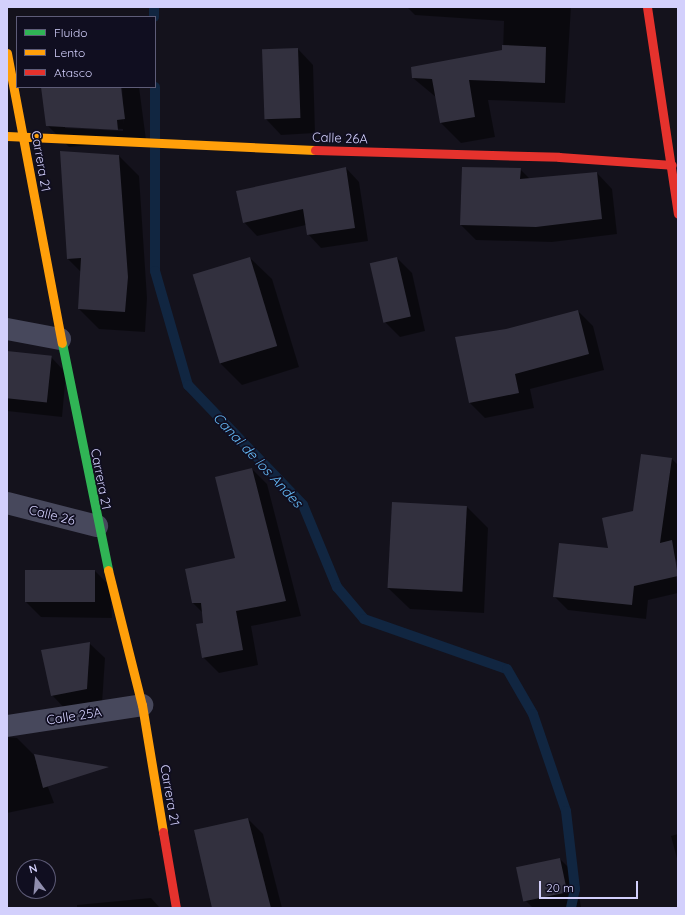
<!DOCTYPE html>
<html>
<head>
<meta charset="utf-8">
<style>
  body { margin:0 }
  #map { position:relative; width:685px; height:915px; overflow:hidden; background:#14121c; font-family:Quicksand,sans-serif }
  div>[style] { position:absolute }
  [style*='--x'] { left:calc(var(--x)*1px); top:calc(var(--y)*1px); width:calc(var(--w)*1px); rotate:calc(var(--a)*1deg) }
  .shadow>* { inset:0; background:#0007 }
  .stream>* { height:10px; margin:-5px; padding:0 5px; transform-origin:5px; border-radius:5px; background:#112641 }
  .building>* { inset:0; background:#32303e; transform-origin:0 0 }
  .street>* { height:22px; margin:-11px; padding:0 11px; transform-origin:11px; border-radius:11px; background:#47485c }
  .fast>* { height:9px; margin:-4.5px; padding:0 4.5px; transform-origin:4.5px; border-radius:4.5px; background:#30b455 }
  .slow>* { height:9px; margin:-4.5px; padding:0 4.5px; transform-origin:4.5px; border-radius:4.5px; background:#ff9f0a }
  .jam>* { height:9px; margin:-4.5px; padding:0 4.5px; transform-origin:4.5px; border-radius:4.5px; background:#e5322d }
  span { translate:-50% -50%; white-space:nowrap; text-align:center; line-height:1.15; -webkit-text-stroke:3.5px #100e20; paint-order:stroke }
  .street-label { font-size:13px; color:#d3d0fc }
  .water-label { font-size:14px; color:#65b9f5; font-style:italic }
  .frame { position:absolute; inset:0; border:8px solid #d3d0fc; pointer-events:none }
  .legend { position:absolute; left:16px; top:16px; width:140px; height:72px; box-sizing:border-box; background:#100e20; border:1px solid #5e5c78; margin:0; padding:5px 7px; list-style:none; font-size:12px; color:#d3d0fc }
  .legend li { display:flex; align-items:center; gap:8px; height:20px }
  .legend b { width:20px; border:1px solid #5e5c78 }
  .north { position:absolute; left:16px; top:859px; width:40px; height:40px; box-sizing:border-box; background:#100e20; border:1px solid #5e5c78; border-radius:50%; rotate:344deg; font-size:11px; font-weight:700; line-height:16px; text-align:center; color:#d3d0fc }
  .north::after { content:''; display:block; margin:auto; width:14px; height:18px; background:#908eae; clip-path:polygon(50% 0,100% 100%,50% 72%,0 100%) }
  .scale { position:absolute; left:539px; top:881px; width:99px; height:18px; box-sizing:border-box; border:2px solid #d3d0fc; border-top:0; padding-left:5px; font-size:12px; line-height:14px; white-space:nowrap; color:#d3d0fc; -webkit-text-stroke:3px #100e20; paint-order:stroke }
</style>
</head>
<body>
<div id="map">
  <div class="shadow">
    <div style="clip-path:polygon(407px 7px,571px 7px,565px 103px,488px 100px,495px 137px,461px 143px,441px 123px,437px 98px,413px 78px,503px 51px,504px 21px,415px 15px)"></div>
    <div style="clip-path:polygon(298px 49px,313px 65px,315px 133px,281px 135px,266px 119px)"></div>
    <div style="clip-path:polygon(evenodd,42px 87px,120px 87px,124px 124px,122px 87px,139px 87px,146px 140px,69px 147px,47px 125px,42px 87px,65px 126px,123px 129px,123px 131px,65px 128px,65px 126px)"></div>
    <div style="clip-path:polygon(119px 156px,139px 176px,147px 298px,145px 332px,99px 329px,79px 309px,81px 272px,68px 259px)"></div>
    <div style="clip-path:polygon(346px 168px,359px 182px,368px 241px,321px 248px,308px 234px,306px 225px,257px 236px,244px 222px)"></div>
    <div style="clip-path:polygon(520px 169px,530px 179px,597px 173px,612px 189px,617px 234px,552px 242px,476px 240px,461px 225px)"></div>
    <div style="clip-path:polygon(250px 258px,272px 279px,299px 367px,242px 385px,220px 363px)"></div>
    <div style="clip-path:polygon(397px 258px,412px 273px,425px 331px,400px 337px,385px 322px,372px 264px)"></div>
    <div style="clip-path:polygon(578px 311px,593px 326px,604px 370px,530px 389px,534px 408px,485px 418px,470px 403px,456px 338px,506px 330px)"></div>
    <div style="clip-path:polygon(7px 352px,51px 357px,66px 373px,62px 417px,7px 411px)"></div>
    <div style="clip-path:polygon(672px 459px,678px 465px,678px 564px,674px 556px,678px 593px,648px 600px,646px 619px,568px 610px,554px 596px,609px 550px)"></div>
    <div style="clip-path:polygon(252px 469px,267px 484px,301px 616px,251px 626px,258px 665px,219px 673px,203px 657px,203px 613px,193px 603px,236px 559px)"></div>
    <div style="clip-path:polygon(467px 507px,488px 528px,484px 613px,410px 609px,388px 588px)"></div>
    <div style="clip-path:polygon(95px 571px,110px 586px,112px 618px,41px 617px,26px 602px)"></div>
    <div style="clip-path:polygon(89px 643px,105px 658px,102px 704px,67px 711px,52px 695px)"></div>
    <div style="clip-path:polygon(7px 737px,17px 738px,37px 758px,54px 803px,7px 813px)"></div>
    <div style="clip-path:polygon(248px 819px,263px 834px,282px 908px,217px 908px)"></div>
    <div style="clip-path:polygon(678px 834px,678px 862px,671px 836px)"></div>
    <div style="clip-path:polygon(560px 859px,575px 874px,581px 907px,533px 908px,525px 900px,518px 868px)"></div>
    <div style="clip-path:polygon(151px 898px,160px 908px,77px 908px,77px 905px)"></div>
  </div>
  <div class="stream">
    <div style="--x:154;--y:7;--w:10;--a:90"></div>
    <div style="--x:155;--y:87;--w:184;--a:90"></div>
    <div style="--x:155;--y:271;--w:119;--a:73.9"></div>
    <div style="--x:188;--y:385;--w:166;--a:46.2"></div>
    <div style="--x:303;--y:505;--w:89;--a:67.5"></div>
    <div style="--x:337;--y:587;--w:42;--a:49.8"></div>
    <div style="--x:364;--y:619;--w:151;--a:19.3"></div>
    <div style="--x:507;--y:669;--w:52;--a:60"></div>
    <div style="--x:533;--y:714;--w:102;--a:71.2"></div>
    <div style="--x:566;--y:811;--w:79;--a:83.4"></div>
    <div style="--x:575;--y:889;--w:19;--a:102"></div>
  </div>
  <div class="building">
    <div style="clip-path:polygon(502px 45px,546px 47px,545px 83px,469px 80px,475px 117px,440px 123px,432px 79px,412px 78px,411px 67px,502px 50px)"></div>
    <div style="left:298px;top:48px;width:70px;height:36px;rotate:88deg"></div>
    <div style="clip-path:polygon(41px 87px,121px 87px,125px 119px,117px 120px,118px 130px,46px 126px)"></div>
    <div style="clip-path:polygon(60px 151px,119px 155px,128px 277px,125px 312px,78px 309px,81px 258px,67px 259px)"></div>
    <div style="clip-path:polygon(346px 167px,355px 228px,307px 235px,303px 209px,243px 223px,236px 191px)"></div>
    <div style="clip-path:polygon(462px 167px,521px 168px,520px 179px,597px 172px,602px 219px,536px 227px,460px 225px)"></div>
    <div style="left:250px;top:257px;width:93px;height:60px;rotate:73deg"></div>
    <div style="left:397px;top:257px;width:61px;height:28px;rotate:77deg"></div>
    <div style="clip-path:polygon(578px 310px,589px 354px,515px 374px,519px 393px,469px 403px,455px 337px,506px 329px)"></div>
    <div style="left:7px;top:351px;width:45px;height:47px;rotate:6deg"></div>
    <div style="clip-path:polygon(641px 454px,672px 458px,660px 543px,672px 540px,678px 576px,634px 586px,632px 605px,553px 597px,559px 543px,608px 548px,602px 518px,633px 511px)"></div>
    <div style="clip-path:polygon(252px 468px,286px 601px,236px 611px,243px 650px,202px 658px,196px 624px,203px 623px,201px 603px,192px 603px,185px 569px,235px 558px,215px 477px)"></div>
    <div style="left:392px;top:502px;width:75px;height:86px;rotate:3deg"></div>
    <div style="left:25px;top:570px;width:70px;height:32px"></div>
    <div style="clip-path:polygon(90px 642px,87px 689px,51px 696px,41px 650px)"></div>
    <div style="clip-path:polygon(34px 754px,109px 767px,43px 788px)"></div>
    <div style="clip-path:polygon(248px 818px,271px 908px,212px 908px,194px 830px)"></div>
    <div style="left:560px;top:858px;width:35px;height:45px;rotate:78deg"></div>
  </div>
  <div class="street">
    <div style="--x:7;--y:329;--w:54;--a:10.7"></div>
    <div style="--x:7;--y:503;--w:93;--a:14.3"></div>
    <div style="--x:7;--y:726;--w:137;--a:-8.8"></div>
  </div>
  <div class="fast">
    <div style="--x:62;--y:343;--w:232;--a:78.5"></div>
  </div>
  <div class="slow">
    <div style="--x:7;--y:53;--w:295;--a:79.3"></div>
    <div style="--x:7;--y:136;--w:308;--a:2.6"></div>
    <div style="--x:108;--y:570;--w:139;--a:75.9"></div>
    <div style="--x:142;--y:705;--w:129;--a:80.6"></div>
  </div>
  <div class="jam">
    <div style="--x:647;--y:7;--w:209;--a:81.5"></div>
    <div style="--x:315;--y:150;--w:244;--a:1.6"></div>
    <div style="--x:559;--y:157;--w:113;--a:4"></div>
    <div style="--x:163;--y:832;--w:77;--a:80.3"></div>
  </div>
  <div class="street-label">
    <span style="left:340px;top:138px;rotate:2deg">Calle 26A</span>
    <span style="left:41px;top:161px;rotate:80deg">Carrera 21</span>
    <span style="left:101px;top:479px;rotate:79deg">Carrera 21</span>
    <span style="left:52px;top:515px;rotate:14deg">Calle 26</span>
    <span style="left:74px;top:716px;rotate:-9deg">Calle 25A</span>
    <span style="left:170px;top:795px;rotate:80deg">Carrera 21</span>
  </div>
  <div class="water-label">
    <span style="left:258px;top:460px;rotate:47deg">Canal de los Andes</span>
  </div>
  <div class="frame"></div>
  <ul class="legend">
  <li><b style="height:5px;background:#30b455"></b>Fluido</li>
  <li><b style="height:5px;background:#ff9f0a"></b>Lento</li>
  <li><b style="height:5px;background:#e5322d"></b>Atasco</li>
  </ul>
  <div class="north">N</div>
  <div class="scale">20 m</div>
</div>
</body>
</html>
